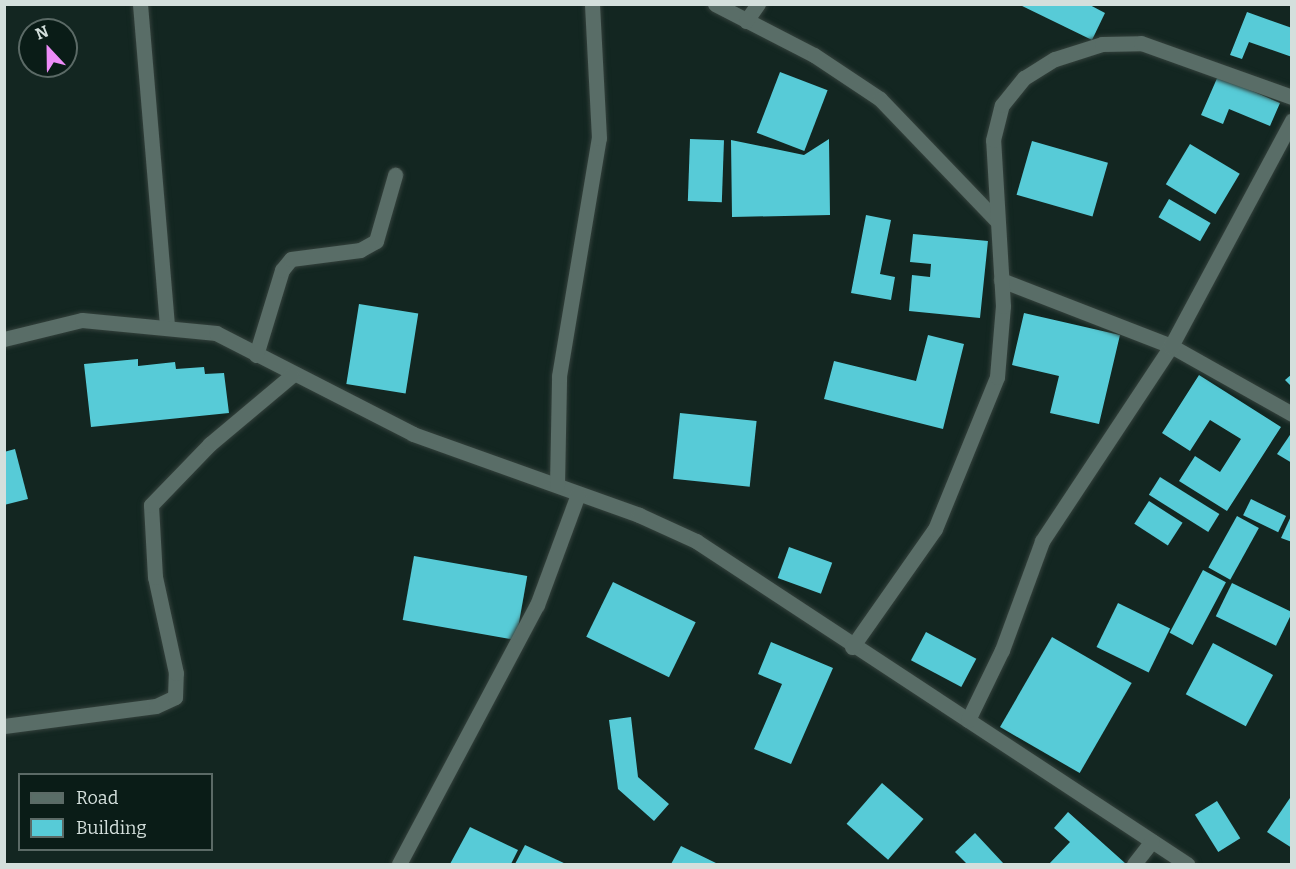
<!DOCTYPE html>
<html>
<head>
<meta charset="utf-8">
<style>
  body { margin:0 }
  #map { position:relative; width:1296px; height:869px; overflow:hidden; background:#132621; font-family:Bitter,serif }
  div>[style] { position:absolute }
  [style*='--x'] { left:calc(var(--x)*1px); top:calc(var(--y)*1px); width:calc(var(--w)*1px); rotate:calc(var(--a)*1deg) }
  .building>* { inset:0; background:#57cbd7; transform-origin:0 0 }
  .roads { filter:drop-shadow(0 0 2px #34413c) drop-shadow(0 0 2px #34413c) }
  .minor>* { height:15px; margin:-7.5px; padding:0 7.5px; transform-origin:7.5px; border-radius:7.5px; background:#596d67 }
  span { translate:-50% -50%; white-space:nowrap; text-align:center; line-height:1.15; -webkit-text-stroke:6px #0a1c17; paint-order:stroke }
  .frame { position:absolute; inset:0; border:6px solid #d4dfdc; pointer-events:none }
  .legend { position:absolute; left:18px; top:773px; width:195px; height:78px; box-sizing:border-box; background:#0a1c17; border:2px solid #5b6a66; margin:0; padding:8px 10px; list-style:none; font-size:18px; color:#d4dfdc }
  .legend li { display:flex; align-items:center; gap:12px; height:30px }
  .legend b { width:30px; border:2px solid #5b6a66 }
  .north { position:absolute; left:18px; top:18px; width:60px; height:60px; box-sizing:border-box; background:#0a1c17; border:2px solid #5b6a66; border-radius:50%; rotate:338deg; font-size:16px; font-weight:700; line-height:24px; text-align:center; color:#d4dfdc }
  .north::after { content:''; display:block; margin:auto; width:21px; height:27px; background:#ee8cf8; clip-path:polygon(50% 0,100% 100%,50% 72%,0 100%) }
</style>
</head>
<body>
<div id="map">
  <div class="building">
    <div style="clip-path:polygon(1018px 4px,1088px 4px,1105px 13px,1092px 40px)"></div>
    <div style="clip-path:polygon(1247px 12px,1292px 28px,1292px 57px,1249px 42px,1242px 59px,1230px 55px)"></div>
    <div style="left:780px;top:72px;width:51px;height:65px;rotate:21deg"></div>
    <div style="clip-path:polygon(1218px 76px,1280px 103px,1270px 126px,1229px 109px,1223px 124px,1201px 115px)"></div>
    <div style="left:690px;top:139px;width:34px;height:62px;rotate:2deg"></div>
    <div style="clip-path:polygon(829px 139px,830px 215px,732px 217px,731px 140px,804px 155px)"></div>
    <div style="left:1032px;top:141px;width:79px;height:56px;rotate:16deg"></div>
    <div style="left:1190px;top:144px;width:58px;height:47px;rotate:31deg"></div>
    <div style="left:1169px;top:199px;width:48px;height:21px;rotate:30deg"></div>
    <div style="clip-path:polygon(866px 215px,891px 220px,880px 274px,895px 277px,891px 300px,851px 293px)"></div>
    <div style="clip-path:polygon(913px 234px,988px 241px,980px 318px,909px 311px,912px 275px,930px 277px,931px 264px,910px 262px)"></div>
    <div style="left:359px;top:304px;width:60px;height:81px;rotate:9deg"></div>
    <div style="clip-path:polygon(1024px 313px,1120px 335px,1099px 424px,1050px 413px,1059px 376px,1012px 365px)"></div>
    <div style="clip-path:polygon(928px 335px,964px 344px,943px 429px,824px 399px,834px 361px,916px 381px)"></div>
    <div style="clip-path:polygon(138px 359px,138px 366px,175px 362px,176px 369px,204px 367px,205px 374px,224px 373px,229px 413px,91px 427px,84px 364px)"></div>
    <div style="clip-path:polygon(1292px 374px,1292px 387px,1285px 380px)"></div>
    <div style="clip-path:polygon(1199px 375px,1281px 427px,1227px 511px,1179px 481px,1195px 456px,1220px 472px,1241px 439px,1210px 420px,1190px 451px,1162px 433px)"></div>
    <div style="left:680px;top:413px;width:77px;height:66px;rotate:6deg"></div>
    <div style="clip-path:polygon(1292px 432px,1292px 463px,1277px 454px)"></div>
    <div style="clip-path:polygon(15px 449px,28px 499px,4px 505px,4px 452px)"></div>
    <div style="left:1160px;top:477px;width:70px;height:21px;rotate:32deg"></div>
    <div style="left:1251px;top:499px;width:39px;height:18px;rotate:26deg"></div>
    <div style="left:1149px;top:501px;width:40px;height:27px;rotate:33deg"></div>
    <div style="clip-path:polygon(1292px 514px,1292px 542px,1281px 538px)"></div>
    <div style="left:1237px;top:516px;width:25px;height:59px;rotate:29deg"></div>
    <div style="left:789px;top:547px;width:46px;height:33px;rotate:20deg"></div>
    <div style="left:414px;top:556px;width:115px;height:65px;rotate:10deg"></div>
    <div style="left:1203px;top:570px;width:26px;height:71px;rotate:28deg"></div>
    <div style="left:613px;top:582px;width:92px;height:61px;rotate:26deg"></div>
    <div style="left:1232px;top:583px;width:67px;height:37px;rotate:26deg"></div>
    <div style="left:1118px;top:603px;width:58px;height:49px;rotate:26deg"></div>
    <div style="left:926px;top:632px;width:57px;height:32px;rotate:28deg"></div>
    <div style="left:1052px;top:637px;width:92px;height:104px;rotate:30deg"></div>
    <div style="clip-path:polygon(771px 642px,833px 668px,791px 764px,754px 749px,782px 684px,758px 674px)"></div>
    <div style="left:1213px;top:643px;width:68px;height:58px;rotate:28deg"></div>
    <div style="clip-path:polygon(631px 717px,638px 777px,669px 804px,654px 821px,618px 789px,609px 720px)"></div>
    <div style="left:882px;top:783px;width:55px;height:54px;rotate:41deg"></div>
    <div style="clip-path:polygon(1292px 795px,1292px 848px,1267px 832px)"></div>
    <div style="left:1217px;top:801px;width:44px;height:26px;rotate:58deg"></div>
    <div style="clip-path:polygon(1068px 812px,1125px 863px,1123px 864px,1049px 864px,1070px 842px,1054px 828px)"></div>
    <div style="clip-path:polygon(470px 827px,518px 850px,511px 864px,450px 864px)"></div>
    <div style="clip-path:polygon(975px 833px,1004px 864px,967px 864px,955px 852px)"></div>
    <div style="clip-path:polygon(525px 845px,566px 864px,515px 864px)"></div>
    <div style="clip-path:polygon(681px 846px,718px 864px,671px 864px)"></div>
  </div>
  <div class="roads">
    <div class="minor">
      <div style="--x:140;--y:4;--w:321;--a:85.2"></div>
      <div style="--x:715;--y:4;--w:111;--a:27.3"></div>
      <div style="--x:814;--y:55;--w:79;--a:33.7"></div>
      <div style="--x:880;--y:99;--w:168;--a:46.2"></div>
      <div style="--x:746;--y:21;--w:21;--a:-55"></div>
      <div style="--x:1001;--y:280;--w:182;--a:21.2"></div>
      <div style="--x:1171;--y:346;--w:139;--a:29.3"></div>
      <div style="--x:4;--y:339;--w:80;--a:-13.7"></div>
      <div style="--x:82;--y:320;--w:135;--a:5.5"></div>
      <div style="--x:216;--y:333;--w:221;--a:27.1"></div>
      <div style="--x:413;--y:434;--w:240;--a:19.7"></div>
      <div style="--x:639;--y:515;--w:63;--a:24.5"></div>
      <div style="--x:696;--y:541;--w:588;--a:33.34"></div>
      <div style="--x:256;--y:355;--w:89;--a:-73"></div>
      <div style="--x:282;--y:270;--w:14;--a:-51"></div>
      <div style="--x:291;--y:259;--w:70;--a:-7.4"></div>
      <div style="--x:360;--y:250;--w:18;--a:-29"></div>
      <div style="--x:376;--y:241;--w:69;--a:-73.9"></div>
      <div style="--x:557;--y:485;--w:109;--a:-88.9"></div>
      <div style="--x:559;--y:376;--w:241;--a:-80.5"></div>
      <div style="--x:599;--y:138;--w:134;--a:-93"></div>
      <div style="--x:852;--y:647;--w:144;--a:-54.9"></div>
      <div style="--x:935;--y:529;--w:164;--a:-67.8"></div>
      <div style="--x:997;--y:377;--w:71;--a:-85.2"></div>
      <div style="--x:1003;--y:306;--w:166;--a:-93.4"></div>
      <div style="--x:993;--y:140;--w:36;--a:-76"></div>
      <div style="--x:1002;--y:105;--w:35;--a:-51"></div>
      <div style="--x:1024;--y:78;--w:36;--a:-32"></div>
      <div style="--x:1055;--y:59;--w:49;--a:-17.7"></div>
      <div style="--x:1102;--y:44;--w:39;--a:-1"></div>
      <div style="--x:1141;--y:43;--w:160;--a:19.7"></div>
      <div style="--x:968;--y:720;--w:78;--a:-64.1"></div>
      <div style="--x:1002;--y:650;--w:116;--a:-69.8"></div>
      <div style="--x:1042;--y:541;--w:234;--a:-56.5"></div>
      <div style="--x:1171;--y:346;--w:256;--a:-61.8"></div>
      <div style="--x:4;--y:726;--w:153;--a:-7.5"></div>
      <div style="--x:156;--y:706;--w:21;--a:-25"></div>
      <div style="--x:175;--y:697;--w:24;--a:-88"></div>
      <div style="--x:176;--y:673;--w:98;--a:-102.3"></div>
      <div style="--x:155;--y:577;--w:72;--a:-93.2"></div>
      <div style="--x:151;--y:505;--w:85;--a:-46"></div>
      <div style="--x:210;--y:444;--w:106;--a:-40"></div>
      <div style="--x:399;--y:864;--w:293;--a:-62"></div>
      <div style="--x:537;--y:605;--w:118;--a:-69.7"></div>
      <div style="--x:1134;--y:864;--w:29;--a:-52"></div>
    </div>
  </div>
  <div class="frame"></div>
  <ul class="legend">
  <li><b style="height:8px;background:#596d67"></b>Road</li>
  <li><b style="height:16px;background:#57cbd7"></b>Building</li>
  </ul>
  <div class="north">N</div>
</div>
</body>
</html>
